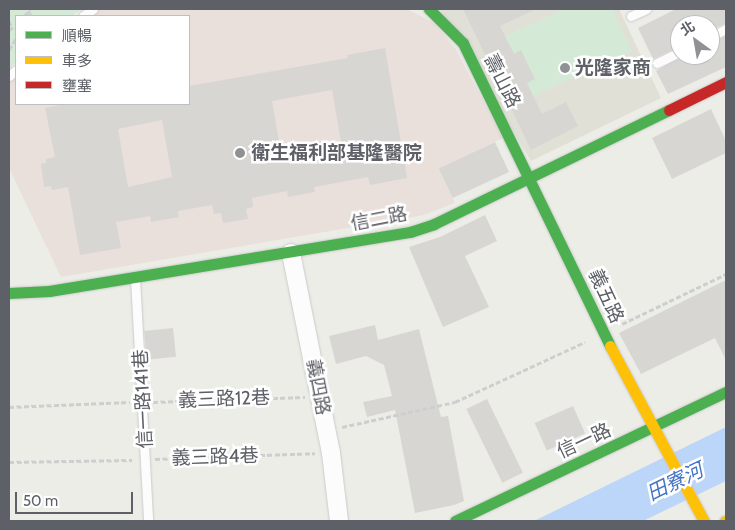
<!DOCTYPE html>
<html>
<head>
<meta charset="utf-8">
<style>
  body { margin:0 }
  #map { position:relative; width:735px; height:530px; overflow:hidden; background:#edede8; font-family:Cabin,"Noto Sans TC",sans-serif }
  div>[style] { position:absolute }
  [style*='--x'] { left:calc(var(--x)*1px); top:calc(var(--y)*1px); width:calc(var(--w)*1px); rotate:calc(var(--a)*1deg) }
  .education>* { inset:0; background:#e1e0d7 }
  .medical>* { inset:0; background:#e9dfdb }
  .green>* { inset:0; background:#d5ead6 }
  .water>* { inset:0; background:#bbd6f8 }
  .building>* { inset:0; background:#d7d6d3; transform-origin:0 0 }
  .path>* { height:2.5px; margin-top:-1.25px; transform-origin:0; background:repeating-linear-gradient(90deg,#cbcfcd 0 5px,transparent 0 7.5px) }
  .roads { filter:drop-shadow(0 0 1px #cacbca) drop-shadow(0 0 1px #cacbca) }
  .lane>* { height:9px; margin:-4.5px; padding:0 4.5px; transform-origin:4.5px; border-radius:4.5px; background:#fcfcfc }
  .street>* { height:18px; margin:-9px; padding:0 9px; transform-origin:9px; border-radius:9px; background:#fcfcfc }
  .fast>* { height:11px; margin:-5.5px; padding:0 5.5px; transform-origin:5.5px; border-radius:5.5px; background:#4caf50 }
  .slow>* { height:11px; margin:-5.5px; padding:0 5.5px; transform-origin:5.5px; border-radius:5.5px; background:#ffc107 }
  .jam>* { height:11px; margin:-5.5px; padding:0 5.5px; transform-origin:5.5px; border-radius:5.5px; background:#c62828 }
  .dots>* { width:14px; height:14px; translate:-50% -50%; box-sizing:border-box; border:2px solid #fff; border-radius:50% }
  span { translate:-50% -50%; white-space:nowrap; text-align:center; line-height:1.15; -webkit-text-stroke:5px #fff; paint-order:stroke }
  .poi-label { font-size:19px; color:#5d6066; font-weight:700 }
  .left { translate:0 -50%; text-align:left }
  .street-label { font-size:19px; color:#5d6066 }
  .water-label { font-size:20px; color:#4573c6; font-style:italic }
  .frame { position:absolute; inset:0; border:10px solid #5d6066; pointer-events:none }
  .legend { position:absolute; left:15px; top:15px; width:175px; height:90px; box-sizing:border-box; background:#fff; border:1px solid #bebfc2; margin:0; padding:6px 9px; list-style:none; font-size:15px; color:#5d6066 }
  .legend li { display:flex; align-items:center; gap:10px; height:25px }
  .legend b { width:25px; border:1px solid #bebfc2 }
  .north { position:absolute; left:670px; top:15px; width:50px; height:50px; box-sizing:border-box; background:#fff; border:1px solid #bebfc2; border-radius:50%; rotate:328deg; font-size:14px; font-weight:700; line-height:20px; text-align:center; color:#5d6066 }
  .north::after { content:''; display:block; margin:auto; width:18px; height:22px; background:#8f9194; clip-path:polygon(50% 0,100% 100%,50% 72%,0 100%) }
  .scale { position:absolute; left:15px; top:492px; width:118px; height:22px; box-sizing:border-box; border:2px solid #5d6066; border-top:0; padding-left:6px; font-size:15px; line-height:18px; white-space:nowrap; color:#5d6066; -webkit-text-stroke:4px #fff; paint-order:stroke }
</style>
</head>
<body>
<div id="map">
  <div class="education">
    <div style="clip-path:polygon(440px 9px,619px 9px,661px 98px,531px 161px)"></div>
  </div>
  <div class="medical">
    <div style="clip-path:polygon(94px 9px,407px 9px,434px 23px,455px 48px,503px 138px,439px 168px,455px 203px,424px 215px,61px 277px,9px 168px,9px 81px,16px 74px,16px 104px,189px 104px,189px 16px,85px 16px)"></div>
  </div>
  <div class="green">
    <div style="clip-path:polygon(9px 9px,82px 9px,72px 16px,16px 16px,16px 62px,9px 68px)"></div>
    <div style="clip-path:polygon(564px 9px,612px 9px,632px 51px,533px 96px,505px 36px)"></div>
  </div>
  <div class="water">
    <div style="clip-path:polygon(726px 427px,726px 481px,643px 521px,534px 521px)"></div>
  </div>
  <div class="building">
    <div style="clip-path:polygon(463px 9px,536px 9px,500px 26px,514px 54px,521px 50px,535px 79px,527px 83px,542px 114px,566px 102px,578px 126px,531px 150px)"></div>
    <div style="clip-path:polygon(676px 9px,726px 9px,726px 23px,710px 30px,710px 25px,680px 25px,680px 46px,653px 59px,638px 28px)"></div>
    <div style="clip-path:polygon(726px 36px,726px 67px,668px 94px,656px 71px,685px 55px,710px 55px,710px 43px)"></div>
    <div style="clip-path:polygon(evenodd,385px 48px,407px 178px,370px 185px,368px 177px,314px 187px,315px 192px,288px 197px,287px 191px,252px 198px,253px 207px,246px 209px,248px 219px,223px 223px,221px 213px,214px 214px,212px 205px,178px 211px,179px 217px,151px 222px,150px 216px,116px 222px,121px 248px,80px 255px,68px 187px,52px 190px,51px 186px,44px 187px,41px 164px,46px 163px,46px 159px,55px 157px,45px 108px,65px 104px,189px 104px,189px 86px,348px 58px,347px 55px,385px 48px,332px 90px,342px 147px,282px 158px,272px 101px,332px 90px,385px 48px,162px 120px,172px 177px,128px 187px,118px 129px,162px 120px)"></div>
    <div style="clip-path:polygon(711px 109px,726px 141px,726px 153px,672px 179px,652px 138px)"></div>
    <div style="left:495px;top:142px;width:33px;height:62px;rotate:65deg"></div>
    <div style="clip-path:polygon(485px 215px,497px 241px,465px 256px,489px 307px,443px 327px,409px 247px,440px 237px)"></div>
    <div style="clip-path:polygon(726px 280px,726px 360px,715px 338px,641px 374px,619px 333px)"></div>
    <div style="clip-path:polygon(375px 325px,378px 340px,419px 329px,441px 417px,448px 416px,464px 501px,454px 505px,415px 513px,395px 410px,367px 417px,363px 402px,392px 396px,384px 365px,366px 356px,336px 364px,329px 336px)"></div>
    <div style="left:173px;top:328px;width:29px;height:29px;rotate:84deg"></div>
    <div style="left:487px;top:399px;width:82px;height:23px;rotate:64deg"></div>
    <div style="left:573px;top:406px;width:30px;height:42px;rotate:66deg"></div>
  </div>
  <div class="path">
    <div style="--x:28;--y:11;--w:6;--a:51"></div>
    <div style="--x:24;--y:16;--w:9;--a:-49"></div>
    <div style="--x:9;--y:21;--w:7;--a:63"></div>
    <div style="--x:9;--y:30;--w:9;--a:-36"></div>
    <div style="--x:9;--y:50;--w:14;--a:-60"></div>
    <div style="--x:622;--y:324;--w:115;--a:-25.7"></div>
    <div style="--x:153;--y:402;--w:152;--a:-1.9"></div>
    <div style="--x:9;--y:407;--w:121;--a:-2.4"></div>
    <div style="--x:342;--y:427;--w:116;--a:-12.5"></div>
    <div style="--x:455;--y:402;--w:143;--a:-24.8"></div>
    <div style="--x:155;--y:459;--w:160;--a:-2.1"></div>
    <div style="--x:9;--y:462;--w:123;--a:-0.9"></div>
  </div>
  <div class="roads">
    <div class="lane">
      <div style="--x:83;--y:16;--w:12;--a:-35"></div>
      <div style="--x:631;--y:16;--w:17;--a:-25"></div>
      <div style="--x:710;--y:37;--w:18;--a:-27"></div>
      <div style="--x:657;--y:63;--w:25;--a:-26"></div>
      <div style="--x:9;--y:76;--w:9;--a:-41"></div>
      <div style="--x:135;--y:278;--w:243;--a:86.9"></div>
    </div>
    <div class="street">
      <div style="--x:291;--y:253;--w:204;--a:78.7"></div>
      <div style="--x:331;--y:453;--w:68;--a:83.3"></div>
    </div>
    <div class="fast">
      <div style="--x:429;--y:9;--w:48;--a:45"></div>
      <div style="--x:463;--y:43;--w:337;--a:64.1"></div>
      <div style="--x:9;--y:293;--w:40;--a:-2.9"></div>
      <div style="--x:49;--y:291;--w:366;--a:-9.3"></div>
      <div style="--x:410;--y:232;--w:25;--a:-18"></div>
      <div style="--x:434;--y:224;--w:261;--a:-25.9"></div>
      <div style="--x:455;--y:521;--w:300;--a:-25.5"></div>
    </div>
    <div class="slow">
      <div style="--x:610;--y:346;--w:199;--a:61.8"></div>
      <div style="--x:725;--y:521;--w:1;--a:0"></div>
    </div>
    <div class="jam">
      <div style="--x:669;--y:110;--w:64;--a:-26.2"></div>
    </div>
  </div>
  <div class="dots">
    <div style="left:565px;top:68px;background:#8f9194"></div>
    <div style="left:240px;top:153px;background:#8f9194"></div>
  </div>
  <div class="poi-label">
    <span class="left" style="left:575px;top:68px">光隆家商</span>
    <span class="left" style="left:251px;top:153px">衛生福利部基隆醫院</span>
  </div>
  <div class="street-label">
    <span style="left:502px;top:81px;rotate:63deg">壽山路</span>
    <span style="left:379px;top:219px;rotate:-11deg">信二路</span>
    <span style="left:606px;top:296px;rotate:65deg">義五路</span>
    <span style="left:318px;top:387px;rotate:79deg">義四路</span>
    <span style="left:143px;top:399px;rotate:-93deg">信一路141巷</span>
    <span style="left:224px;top:399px;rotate:-2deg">義三路12巷</span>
    <span style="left:584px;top:441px;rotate:-25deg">信一路</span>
    <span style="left:215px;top:457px;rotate:-2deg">義三路4巷</span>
  </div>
  <div class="water-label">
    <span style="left:675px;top:482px;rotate:-26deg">田寮河</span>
  </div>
  <div class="frame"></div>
  <ul class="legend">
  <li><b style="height:6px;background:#4caf50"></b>順暢</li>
  <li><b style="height:6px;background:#ffc107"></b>車多</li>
  <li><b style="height:6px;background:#c62828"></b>壅塞</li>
  </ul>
  <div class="north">北</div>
  <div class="scale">50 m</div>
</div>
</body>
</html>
